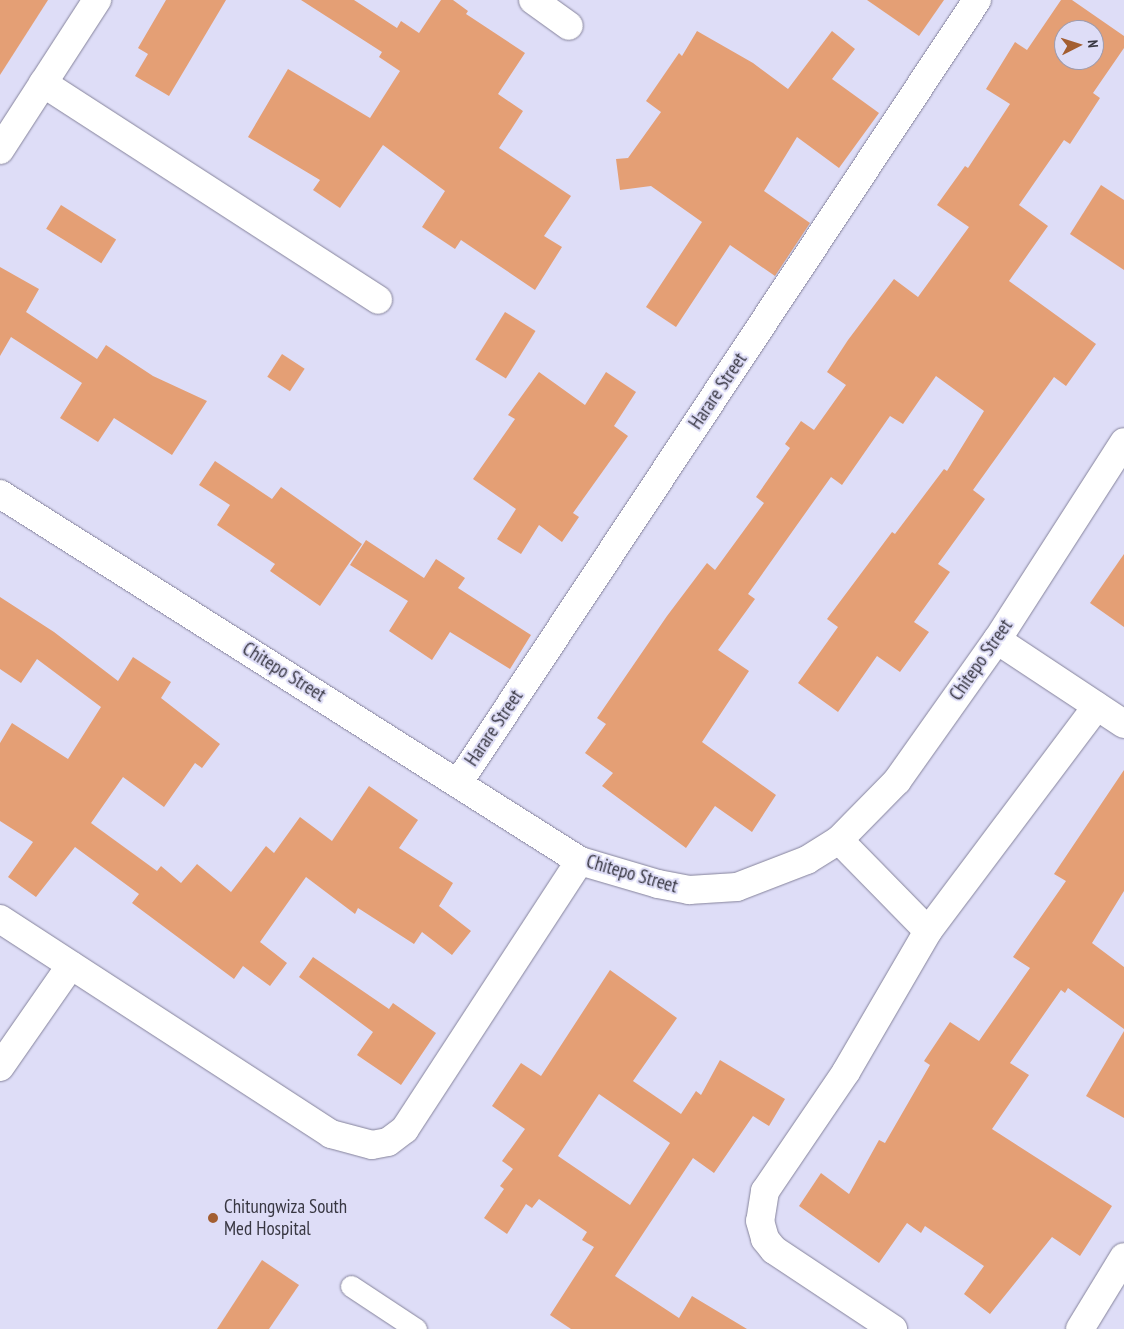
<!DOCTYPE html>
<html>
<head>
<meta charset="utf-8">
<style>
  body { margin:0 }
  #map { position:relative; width:1124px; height:1329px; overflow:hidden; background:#deddf7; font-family:"PT Sans Narrow",sans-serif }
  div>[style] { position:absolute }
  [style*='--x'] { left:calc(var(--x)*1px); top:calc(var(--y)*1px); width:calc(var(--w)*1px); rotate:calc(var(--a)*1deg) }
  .building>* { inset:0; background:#e49f75; transform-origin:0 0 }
  .roads { filter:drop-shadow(0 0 1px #85839b) drop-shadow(0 0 1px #85839b) }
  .service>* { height:21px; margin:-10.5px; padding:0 10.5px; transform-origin:10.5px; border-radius:10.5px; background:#fff }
  .minor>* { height:28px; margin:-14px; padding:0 14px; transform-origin:14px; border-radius:14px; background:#fff }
  .dots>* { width:14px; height:14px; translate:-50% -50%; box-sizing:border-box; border:2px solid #deddf7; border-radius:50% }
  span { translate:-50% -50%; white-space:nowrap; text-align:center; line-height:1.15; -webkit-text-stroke:4px #deddf7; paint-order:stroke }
  .street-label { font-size:19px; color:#383742 }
  .poi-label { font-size:19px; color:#383742 }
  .left { translate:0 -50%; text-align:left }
  .north { position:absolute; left:1054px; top:20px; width:50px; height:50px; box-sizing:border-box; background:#deddf7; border:1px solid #9c9baf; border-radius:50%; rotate:85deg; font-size:14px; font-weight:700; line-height:20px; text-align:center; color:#383742 }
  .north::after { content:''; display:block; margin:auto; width:18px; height:22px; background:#a35e31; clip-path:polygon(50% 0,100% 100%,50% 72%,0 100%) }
</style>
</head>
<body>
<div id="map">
  <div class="building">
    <div style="clip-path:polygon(0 0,48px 0,0 75px)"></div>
    <div style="clip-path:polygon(166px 0,226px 0,169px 96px,135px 76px,148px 54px,138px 48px)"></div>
    <div style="clip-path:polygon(301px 0,354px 0,397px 28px,401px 21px,419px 33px,441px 0,453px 0,468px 11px,466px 14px,525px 53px,498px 94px,523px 111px,499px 148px,571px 196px,544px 236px,562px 247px,535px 290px,461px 240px,455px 249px,422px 227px,445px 191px,383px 145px,340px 208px,313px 190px,320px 180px,248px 137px,288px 69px,370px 118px,400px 71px,379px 57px,382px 52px)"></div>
    <div style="clip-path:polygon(867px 0,944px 0,919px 36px)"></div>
    <div style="clip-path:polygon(evenodd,1061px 0,1072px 0,1124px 36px,1124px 48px,1093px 93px,1100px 98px,1070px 144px,1064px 140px,1019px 205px,1048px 226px,1009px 281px,1096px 344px,1066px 386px,1054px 377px,973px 490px,985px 499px,938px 564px,950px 572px,914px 622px,929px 632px,900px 672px,877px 656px,838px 712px,798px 683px,838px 627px,827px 619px,892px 532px,895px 534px,944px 469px,947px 471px,984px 411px,936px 376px,903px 424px,890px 416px,842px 485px,831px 477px,748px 594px,755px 599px,718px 650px,749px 671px,702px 742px,776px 795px,752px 832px,715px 806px,686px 848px,602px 786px,613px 773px,585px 753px,606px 724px,597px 718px,667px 616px,707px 563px,715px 570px,764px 503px,756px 497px,790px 448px,785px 444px,801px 421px,814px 430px,846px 385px,827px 372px,848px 340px,894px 279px,918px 297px,969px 227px,937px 205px,965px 166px,968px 168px,1010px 104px,986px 89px,1015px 42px,1027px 50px,1061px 0,1064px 30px,1094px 30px,1094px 60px,1064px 60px,1064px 30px)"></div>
    <div style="clip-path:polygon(697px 31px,753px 63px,788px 89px,832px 31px,855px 49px,832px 79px,879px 113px,839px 168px,797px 137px,764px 191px,810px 223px,775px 276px,730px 245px,676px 327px,646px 307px,702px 222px,651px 186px,620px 190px,616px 159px,628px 158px,661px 112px,646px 101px,679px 53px,682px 56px)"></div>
    <div style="clip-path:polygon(1101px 185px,1124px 200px,1124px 270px,1070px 234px)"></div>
    <div style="left:61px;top:205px;width:65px;height:28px;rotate:32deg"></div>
    <div style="clip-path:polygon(0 267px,39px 289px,26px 312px,97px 359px,106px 345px,153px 376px,207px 401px,172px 455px,114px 418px,98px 442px,60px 418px,82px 383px,11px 337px,0 356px)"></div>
    <div style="left:505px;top:312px;width:36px;height:56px;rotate:32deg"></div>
    <div style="left:282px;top:354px;width:27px;height:27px;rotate:33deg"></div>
    <div style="clip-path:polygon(539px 372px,585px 405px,606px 372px,636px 392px,614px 426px,628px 436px,573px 513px,579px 517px,562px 542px,539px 525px,521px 554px,497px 539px,516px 509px,473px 479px,515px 419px,508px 415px)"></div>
    <div style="clip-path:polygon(215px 461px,272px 499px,281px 487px,362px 544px,320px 606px,270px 571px,275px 564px,217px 525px,230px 505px,199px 485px)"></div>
    <div style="clip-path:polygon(366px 540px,424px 578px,436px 559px,465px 578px,458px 588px,531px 635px,510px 669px,450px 632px,432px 660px,389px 631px,408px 601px,350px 565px)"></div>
    <div style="clip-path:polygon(1124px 554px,1124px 627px,1090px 603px)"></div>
    <div style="clip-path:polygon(0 597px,54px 632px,118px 681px,133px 657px,171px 682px,161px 698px,220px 744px,202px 768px,195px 763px,164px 807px,123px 777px,91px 823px,157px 871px,161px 866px,181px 883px,197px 864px,231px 892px,266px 846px,274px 853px,300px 817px,332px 841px,369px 786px,418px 820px,399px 848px,453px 883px,439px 906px,471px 931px,452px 955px,422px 932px,414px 944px,358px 908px,355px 914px,306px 877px,260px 942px,287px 963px,270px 986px,243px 966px,234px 979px,132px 903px,139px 894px,75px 847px,36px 897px,8px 877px,33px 842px,0 821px,0 743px,12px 723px,68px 759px,101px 707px,37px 659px,21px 683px,0 669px)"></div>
    <div style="clip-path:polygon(1124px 770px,1124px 891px,1092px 943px,1124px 967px,1124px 1029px,1068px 988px,1065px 993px,1061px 990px,1010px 1063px,1029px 1075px,992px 1129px,1112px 1206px,1080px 1256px,1052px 1237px,990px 1314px,964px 1294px,984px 1266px,925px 1226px,921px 1233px,907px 1223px,879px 1263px,799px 1206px,821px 1173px,849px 1194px,879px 1140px,885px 1143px,930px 1065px,924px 1061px,950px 1022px,979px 1041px,1030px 968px,1013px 957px,1066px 881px,1054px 874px)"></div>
    <div style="clip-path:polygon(313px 957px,389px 1009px,393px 1003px,436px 1033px,401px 1085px,357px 1055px,373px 1032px,299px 977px)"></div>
    <div style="clip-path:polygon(evenodd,610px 970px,677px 1018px,633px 1081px,681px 1114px,696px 1091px,701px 1095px,720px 1060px,785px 1099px,769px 1126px,753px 1116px,714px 1173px,693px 1158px,615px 1276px,679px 1318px,692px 1296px,747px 1329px,571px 1329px,550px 1315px,594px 1247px,582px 1240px,587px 1232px,539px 1199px,532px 1208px,526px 1204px,507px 1234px,484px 1218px,504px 1189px,500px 1186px,513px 1169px,502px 1161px,525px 1129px,492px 1106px,521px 1063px,541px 1076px,610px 970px,599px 1094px,670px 1143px,630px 1205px,558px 1156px,599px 1094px)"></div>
    <div style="clip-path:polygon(1124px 1031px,1124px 1118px,1086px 1096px)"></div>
    <div style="clip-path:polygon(262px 1260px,299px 1285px,269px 1329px,217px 1329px)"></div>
  </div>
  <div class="roads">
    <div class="service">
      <div style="--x:351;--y:1286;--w:78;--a:33.5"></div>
    </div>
    <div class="minor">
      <div style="--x:533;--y:0;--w:44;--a:35.8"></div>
      <div style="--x:43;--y:83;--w:399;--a:32.9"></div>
      <div style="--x:0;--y:150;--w:179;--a:-57.1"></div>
      <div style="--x:0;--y:494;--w:686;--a:32.32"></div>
      <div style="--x:580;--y:861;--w:81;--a:16.4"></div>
      <div style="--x:658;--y:884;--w:32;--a:11"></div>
      <div style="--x:689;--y:890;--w:48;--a:-3.6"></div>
      <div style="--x:737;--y:887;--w:75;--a:-21.1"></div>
      <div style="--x:807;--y:860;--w:38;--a:-32"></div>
      <div style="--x:839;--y:840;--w:83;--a:-45.5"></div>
      <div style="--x:897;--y:781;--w:173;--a:-54.7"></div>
      <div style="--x:997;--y:640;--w:235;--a:-57.3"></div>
      <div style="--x:997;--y:640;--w:152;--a:33.5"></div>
      <div style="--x:459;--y:782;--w:938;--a:-56.48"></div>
      <div style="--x:839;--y:840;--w:127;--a:45.6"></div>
      <div style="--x:928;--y:931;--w:163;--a:120.2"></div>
      <div style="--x:846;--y:1072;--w:144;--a:124.2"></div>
      <div style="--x:765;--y:1191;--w:30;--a:99"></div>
      <div style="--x:760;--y:1221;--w:19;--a:74"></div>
      <div style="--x:765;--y:1239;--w:14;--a:51"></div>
      <div style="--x:774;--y:1250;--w:143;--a:33.6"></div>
      <div style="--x:0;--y:919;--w:395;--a:33"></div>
      <div style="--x:331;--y:1134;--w:42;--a:15"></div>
      <div style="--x:372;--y:1145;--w:16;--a:-11"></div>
      <div style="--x:388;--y:1142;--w:21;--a:-37"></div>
      <div style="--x:405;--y:1129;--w:320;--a:-56.9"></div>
      <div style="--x:928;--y:931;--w:281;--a:-53.1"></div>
      <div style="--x:0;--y:1067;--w:124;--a:-55.2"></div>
      <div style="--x:1080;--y:1329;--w:84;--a:-58.6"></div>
    </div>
  </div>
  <div class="dots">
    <div style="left:213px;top:1218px;background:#a35e31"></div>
  </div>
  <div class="street-label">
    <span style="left:718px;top:391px;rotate:-56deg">Harare Street</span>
    <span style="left:981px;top:660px;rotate:-55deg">Chitepo Street</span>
    <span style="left:284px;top:672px;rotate:32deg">Chitepo Street</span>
    <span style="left:494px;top:728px;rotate:-56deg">Harare Street</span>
    <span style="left:632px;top:874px;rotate:16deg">Chitepo Street</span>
  </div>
  <div class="poi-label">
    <span class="left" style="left:224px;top:1218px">Chitungwiza South<br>Med Hospital</span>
  </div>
  <div class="north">N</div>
</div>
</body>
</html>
